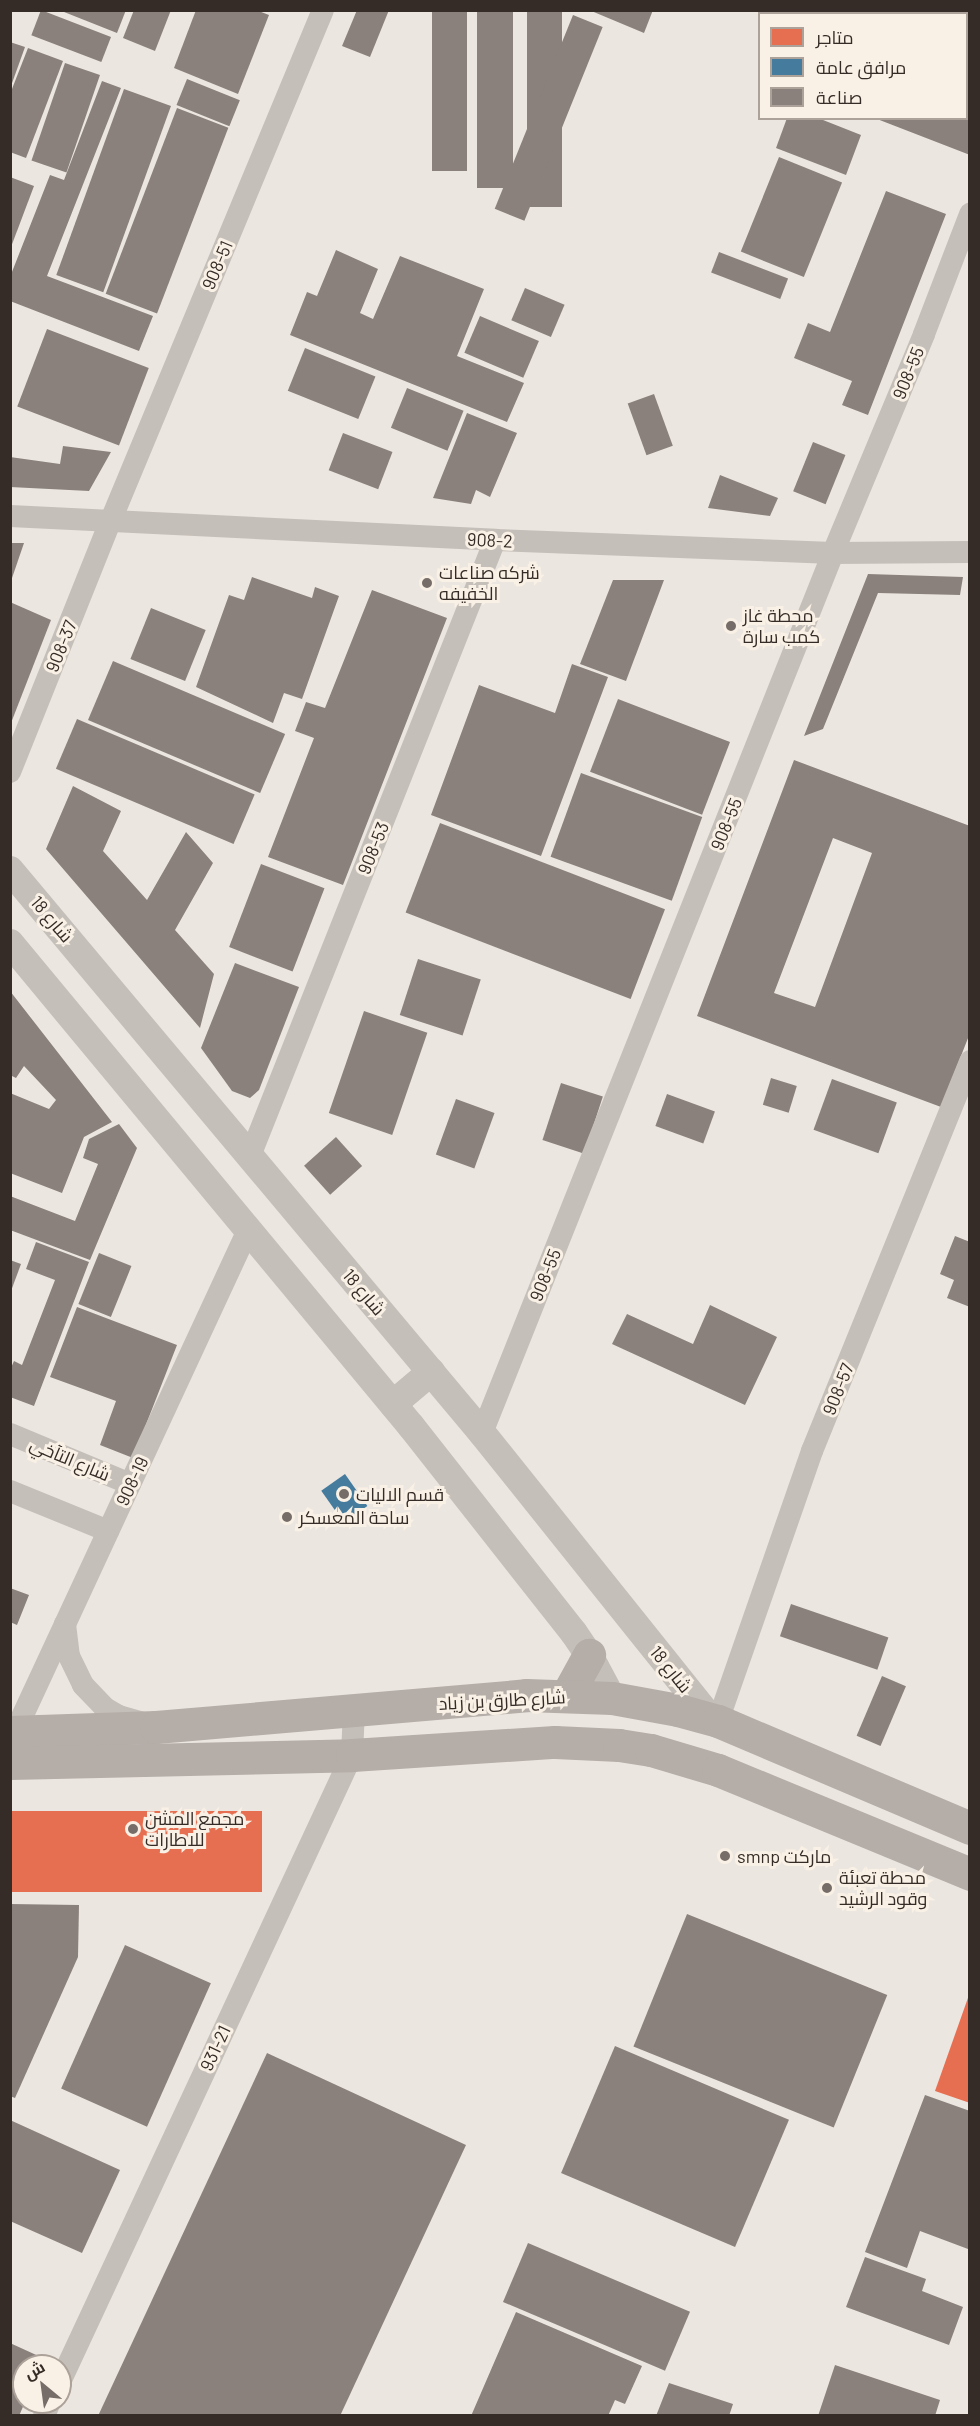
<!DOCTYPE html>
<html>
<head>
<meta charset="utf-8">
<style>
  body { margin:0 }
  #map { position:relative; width:980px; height:2426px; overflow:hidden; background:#ece6e0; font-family:Barlow,Cairo,sans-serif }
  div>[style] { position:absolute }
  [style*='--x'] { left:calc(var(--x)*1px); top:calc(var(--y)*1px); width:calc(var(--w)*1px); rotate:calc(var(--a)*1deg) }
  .shops>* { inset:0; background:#e76f51; transform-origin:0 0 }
  .public>* { inset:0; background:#457b9d; transform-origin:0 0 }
  .industry>* { inset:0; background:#8a817c; transform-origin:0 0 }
  .minor>* { height:22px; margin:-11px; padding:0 11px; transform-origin:11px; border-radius:11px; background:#c5bfb9 }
  .tertiary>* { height:28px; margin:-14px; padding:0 14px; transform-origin:14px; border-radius:14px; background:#c5bfb9 }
  .primary>* { height:33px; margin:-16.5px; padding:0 16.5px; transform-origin:16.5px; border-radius:16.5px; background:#b4ada8 }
  .dots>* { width:16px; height:16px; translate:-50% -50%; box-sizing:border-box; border:3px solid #faf1e6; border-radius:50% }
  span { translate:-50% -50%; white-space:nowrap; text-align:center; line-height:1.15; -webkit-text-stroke:6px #faf1e6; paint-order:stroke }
  .street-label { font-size:18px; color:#362c27 }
  .poi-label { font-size:18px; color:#362c27 }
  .left { translate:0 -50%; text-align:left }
  .frame { position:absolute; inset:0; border:12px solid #362c27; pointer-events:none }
  .legend { position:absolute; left:758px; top:12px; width:210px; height:108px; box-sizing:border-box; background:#faf1e6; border:2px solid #aca29a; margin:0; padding:8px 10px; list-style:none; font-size:18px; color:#362c27 }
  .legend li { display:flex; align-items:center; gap:12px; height:30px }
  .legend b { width:30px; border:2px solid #aca29a }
  .north { position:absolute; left:12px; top:2354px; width:60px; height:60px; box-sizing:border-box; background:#faf1e6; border:2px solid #aca29a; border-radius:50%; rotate:331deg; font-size:16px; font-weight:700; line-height:24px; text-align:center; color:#362c27 }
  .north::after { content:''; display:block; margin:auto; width:21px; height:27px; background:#766d68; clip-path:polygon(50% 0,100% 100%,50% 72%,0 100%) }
</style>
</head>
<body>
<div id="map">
  <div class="shops">
    <div style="left:262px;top:1811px;width:81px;height:252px;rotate:90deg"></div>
    <div style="clip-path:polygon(969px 1995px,970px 1995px,970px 2103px,935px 2091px)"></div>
  </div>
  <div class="public">
    <div style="left:345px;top:1474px;width:39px;height:29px;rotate:55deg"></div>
  </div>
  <div class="industry">
    <div style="left:41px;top:10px;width:75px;height:27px;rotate:21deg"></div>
    <div style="clip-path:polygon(59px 10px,126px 10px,117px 33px)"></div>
    <div style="clip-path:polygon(134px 10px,171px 10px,155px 51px,123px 38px)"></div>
    <div style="clip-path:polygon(196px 10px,256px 10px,269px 15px,238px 94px,174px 68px)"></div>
    <div style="clip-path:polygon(357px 10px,389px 10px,370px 57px,342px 46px)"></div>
    <div style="left:432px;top:10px;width:35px;height:161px"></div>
    <div style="left:477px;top:10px;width:36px;height:178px"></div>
    <div style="left:527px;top:10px;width:35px;height:197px"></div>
    <div style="clip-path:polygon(589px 10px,653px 10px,644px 33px)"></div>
    <div style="left:765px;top:10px;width:19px;height:4px"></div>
    <div style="clip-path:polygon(924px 10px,970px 10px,970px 155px,877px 119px,966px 118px,966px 14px,923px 14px)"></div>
    <div style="left:573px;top:15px;width:32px;height:209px;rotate:22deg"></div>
    <div style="clip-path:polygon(10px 42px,25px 47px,11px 86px,10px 86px)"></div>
    <div style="clip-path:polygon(28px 48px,63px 61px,26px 158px,10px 152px,10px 94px)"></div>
    <div style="left:65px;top:63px;width:37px;height:103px;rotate:19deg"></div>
    <div style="left:187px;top:79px;width:57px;height:28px;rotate:22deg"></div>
    <div style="clip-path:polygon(102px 81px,121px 88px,47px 276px,153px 316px,139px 351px,10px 301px,10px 277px,50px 175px,64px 180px)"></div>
    <div style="left:124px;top:89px;width:50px;height:198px;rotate:20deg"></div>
    <div style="left:177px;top:108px;width:55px;height:199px;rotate:21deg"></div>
    <div style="clip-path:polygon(787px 118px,818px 118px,861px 135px,846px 175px,776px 148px)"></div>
    <div style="left:779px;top:157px;width:68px;height:102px;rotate:22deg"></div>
    <div style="clip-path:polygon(10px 177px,34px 186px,11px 247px,10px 247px)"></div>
    <div style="clip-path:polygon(886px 191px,946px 214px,868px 415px,842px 405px,852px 381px,794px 358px,808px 323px,830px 332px)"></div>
    <div style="clip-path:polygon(336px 250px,378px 269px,360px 313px,373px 319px,400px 256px,484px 289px,457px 356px,524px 383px,507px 422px,290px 335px,307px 292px,317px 296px)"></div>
    <div style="left:719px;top:252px;width:74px;height:22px;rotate:21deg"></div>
    <div style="left:525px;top:288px;width:43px;height:35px;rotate:23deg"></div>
    <div style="left:480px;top:316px;width:64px;height:40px;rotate:23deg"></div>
    <div style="left:47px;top:329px;width:109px;height:83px;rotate:21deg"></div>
    <div style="left:305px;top:348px;width:76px;height:46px;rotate:22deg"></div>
    <div style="left:407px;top:388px;width:61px;height:43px;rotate:22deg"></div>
    <div style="left:654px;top:394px;width:55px;height:28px;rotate:70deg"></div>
    <div style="clip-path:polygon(467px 413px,517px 433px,490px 497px,476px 490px,471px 504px,433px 498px)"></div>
    <div style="left:343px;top:433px;width:53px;height:40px;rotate:21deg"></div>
    <div style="left:813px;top:442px;width:35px;height:53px;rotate:22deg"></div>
    <div style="clip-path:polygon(63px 446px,111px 452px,89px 491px,10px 487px,10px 457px,60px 464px)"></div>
    <div style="clip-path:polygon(720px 475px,778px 498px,770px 516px,708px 508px)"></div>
    <div style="clip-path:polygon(10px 543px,24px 543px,11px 581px,10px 581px)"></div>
    <div style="clip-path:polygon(868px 574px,963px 577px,960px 595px,878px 593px,823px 729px,804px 736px)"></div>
    <div style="clip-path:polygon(252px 577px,312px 598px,315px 587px,339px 596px,302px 699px,284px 693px,273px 723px,196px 687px,229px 595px,244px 600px)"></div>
    <div style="clip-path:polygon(613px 580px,664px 580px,626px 681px,580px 664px)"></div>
    <div style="clip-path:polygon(372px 590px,447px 618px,343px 885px,268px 857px,314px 738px,295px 731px,306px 702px,325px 708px)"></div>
    <div style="clip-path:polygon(10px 602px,51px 620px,11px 723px,10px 723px)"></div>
    <div style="left:151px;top:608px;width:59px;height:55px;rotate:22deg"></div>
    <div style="left:113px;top:661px;width:187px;height:64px;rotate:23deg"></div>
    <div style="clip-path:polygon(572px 664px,608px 677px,541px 856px,431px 815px,479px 685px,555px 713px)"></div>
    <div style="left:618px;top:699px;width:120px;height:78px;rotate:21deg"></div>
    <div style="left:77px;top:719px;width:193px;height:54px;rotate:23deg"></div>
    <div style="clip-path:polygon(evenodd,794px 760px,970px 826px,970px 1033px,941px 1107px,697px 1016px,794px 760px,833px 838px,872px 853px,815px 1007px,774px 993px,833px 838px)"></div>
    <div style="left:581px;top:773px;width:129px;height:89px;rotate:20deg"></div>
    <div style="clip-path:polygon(73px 786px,121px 811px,103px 851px,147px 900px,186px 832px,213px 863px,175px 930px,214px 974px,200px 1028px,46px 849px)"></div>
    <div style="left:440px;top:823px;width:241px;height:96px;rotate:21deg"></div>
    <div style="left:261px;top:864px;width:68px;height:89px;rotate:21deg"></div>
    <div style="left:418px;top:959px;width:66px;height:59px;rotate:18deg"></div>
    <div style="clip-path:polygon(235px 963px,299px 987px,259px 1090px,250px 1098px,232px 1091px,201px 1048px)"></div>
    <div style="clip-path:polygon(10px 991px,112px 1122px,84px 1137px,62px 1193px,10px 1173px,10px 1093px,49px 1109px,56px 1100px,24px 1066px,16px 1078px,10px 1075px)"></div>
    <div style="left:364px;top:1011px;width:67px;height:108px;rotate:19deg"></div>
    <div style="left:771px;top:1078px;width:27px;height:28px;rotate:17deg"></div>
    <div style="left:832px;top:1079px;width:69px;height:54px;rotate:20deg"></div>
    <div style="left:561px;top:1083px;width:44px;height:60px;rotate:18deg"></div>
    <div style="left:667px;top:1094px;width:51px;height:34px;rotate:20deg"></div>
    <div style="left:456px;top:1099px;width:41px;height:59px;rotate:20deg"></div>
    <div style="clip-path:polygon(119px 1124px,137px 1148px,90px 1260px,10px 1230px,10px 1196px,75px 1221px,98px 1164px,83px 1158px,89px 1139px)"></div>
    <div style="left:336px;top:1137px;width:39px;height:43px;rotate:48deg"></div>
    <div style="clip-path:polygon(955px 1236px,970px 1242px,970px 1307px,947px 1298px,954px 1280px,940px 1274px)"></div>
    <div style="clip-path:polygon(36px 1242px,89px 1262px,34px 1406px,10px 1397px,10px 1370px,14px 1361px,22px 1365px,55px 1280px,26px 1269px)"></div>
    <div style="left:99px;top:1253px;width:35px;height:55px;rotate:22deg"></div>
    <div style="clip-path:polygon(10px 1260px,21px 1264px,11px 1291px,10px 1291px)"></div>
    <div style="clip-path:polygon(710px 1305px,777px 1337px,745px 1405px,612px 1344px,627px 1314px,693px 1344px)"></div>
    <div style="clip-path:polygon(77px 1307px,177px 1345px,133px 1458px,100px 1445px,116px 1401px,50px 1377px)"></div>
    <div style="clip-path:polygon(10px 1588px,29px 1595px,17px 1625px,10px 1622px)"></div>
    <div style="left:791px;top:1604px;width:103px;height:34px;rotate:19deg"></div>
    <div style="left:882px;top:1676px;width:26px;height:65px;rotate:23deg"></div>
    <div style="clip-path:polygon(10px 1904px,79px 1905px,78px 1957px,15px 2098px,10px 2096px)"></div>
    <div style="left:687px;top:1914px;width:216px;height:143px;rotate:22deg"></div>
    <div style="left:125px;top:1945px;width:94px;height:157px;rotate:24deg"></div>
    <div style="left:615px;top:2046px;width:189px;height:138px;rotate:23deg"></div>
    <div style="clip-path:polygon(267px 2053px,466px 2145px,340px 2416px,98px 2416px)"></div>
    <div style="clip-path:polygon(925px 2095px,970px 2111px,970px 2244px,968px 2249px,920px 2231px,907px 2268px,865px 2252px)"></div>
    <div style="clip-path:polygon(10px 2120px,120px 2170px,82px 2253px,10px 2221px)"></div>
    <div style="left:528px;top:2243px;width:176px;height:64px;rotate:23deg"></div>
    <div style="clip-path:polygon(865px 2257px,926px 2279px,922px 2291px,963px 2307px,949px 2345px,846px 2307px)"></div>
    <div style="clip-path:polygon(516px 2312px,642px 2366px,625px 2404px,615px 2400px,608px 2416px,471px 2416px)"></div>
    <div style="clip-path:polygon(10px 2343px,45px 2359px,42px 2366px,24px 2366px,25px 2402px,19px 2416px,10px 2416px)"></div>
    <div style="clip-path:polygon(835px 2365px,940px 2400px,935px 2416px,818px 2416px)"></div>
    <div style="clip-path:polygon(669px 2383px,733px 2404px,729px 2416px,656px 2416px)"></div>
  </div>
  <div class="minor">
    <div style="--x:10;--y:516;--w:486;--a:2.8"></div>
    <div style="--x:495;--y:540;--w:338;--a:2.2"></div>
    <div style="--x:833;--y:553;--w:137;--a:-0.4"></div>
    <div style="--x:10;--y:772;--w:271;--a:-68.2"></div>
    <div style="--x:111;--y:520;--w:552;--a:-67.43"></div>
    <div style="--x:250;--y:1156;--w:663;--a:-68.31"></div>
    <div style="--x:482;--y:1433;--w:947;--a:-68.25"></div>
    <div style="--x:833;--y:553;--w:237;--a:-67.4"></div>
    <div style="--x:924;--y:334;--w:129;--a:-69"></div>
    <div style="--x:10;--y:1434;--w:130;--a:22.6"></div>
    <div style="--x:10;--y:1491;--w:106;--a:22.2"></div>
    <div style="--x:65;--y:1624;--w:32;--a:83"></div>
    <div style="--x:69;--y:1656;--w:32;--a:64"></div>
    <div style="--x:83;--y:1685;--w:32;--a:46"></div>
    <div style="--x:105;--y:1708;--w:16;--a:30"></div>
    <div style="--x:119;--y:1716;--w:22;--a:16"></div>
    <div style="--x:718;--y:1721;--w:286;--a:-70.8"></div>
    <div style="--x:812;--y:1451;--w:421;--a:-67.9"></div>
    <div style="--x:15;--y:1732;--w:553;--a:-65.1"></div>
    <div style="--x:60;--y:2382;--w:692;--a:-65.03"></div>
    <div style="--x:352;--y:1755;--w:45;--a:-87.5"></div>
    <div style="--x:44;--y:2416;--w:15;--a:-67"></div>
  </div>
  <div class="tertiary">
    <div style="--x:10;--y:870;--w:735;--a:50.02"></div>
    <div style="--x:482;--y:1433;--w:366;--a:51.3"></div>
    <div style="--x:10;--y:943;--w:628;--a:50.3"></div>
    <div style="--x:411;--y:1426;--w:263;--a:51.8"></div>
    <div style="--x:574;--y:1633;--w:27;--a:56"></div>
    <div style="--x:589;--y:1655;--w:49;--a:61.9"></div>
    <div style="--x:393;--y:1404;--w:50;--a:-40.1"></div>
  </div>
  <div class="primary">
    <div style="--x:567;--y:1695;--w:46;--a:-61.2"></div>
    <div style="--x:10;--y:1732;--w:146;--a:-2"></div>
    <div style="--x:156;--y:1727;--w:371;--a:-4.9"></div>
    <div style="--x:526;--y:1695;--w:86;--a:2"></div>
    <div style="--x:612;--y:1698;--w:67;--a:10.3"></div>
    <div style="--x:678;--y:1710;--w:41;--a:15.4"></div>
    <div style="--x:718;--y:1721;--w:274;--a:23"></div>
    <div style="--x:10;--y:1763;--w:342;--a:-1.3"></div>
    <div style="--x:352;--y:1755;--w:203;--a:-3.7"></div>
    <div style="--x:555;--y:1742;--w:64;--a:2.7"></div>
    <div style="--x:619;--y:1745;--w:32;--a:9"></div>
    <div style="--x:651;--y:1750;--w:70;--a:16.6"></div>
    <div style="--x:718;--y:1770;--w:273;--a:22.4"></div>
  </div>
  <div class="dots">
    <div style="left:427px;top:583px;background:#766d68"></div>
    <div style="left:731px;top:626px;background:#766d68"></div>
    <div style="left:344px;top:1494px;background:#766d68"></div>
    <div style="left:287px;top:1517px;background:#766d68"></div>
    <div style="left:133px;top:1829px;background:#766d68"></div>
    <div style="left:725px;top:1856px;background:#766d68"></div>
    <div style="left:827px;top:1888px;background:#766d68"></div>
  </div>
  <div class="street-label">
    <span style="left:217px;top:265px;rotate:-67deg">908-51</span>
    <span style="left:908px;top:373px;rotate:-68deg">908-55</span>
    <span style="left:490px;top:540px;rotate:3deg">908-2</span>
    <span style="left:61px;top:646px;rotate:-68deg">908-37</span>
    <span style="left:726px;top:824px;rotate:-68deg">908-55</span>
    <span style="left:373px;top:848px;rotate:-68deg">908-53</span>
    <span style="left:52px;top:919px;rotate:50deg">شارع 18</span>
    <span style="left:545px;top:1275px;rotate:-68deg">908-55</span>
    <span style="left:364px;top:1292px;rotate:50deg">شارع 18</span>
    <span style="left:838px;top:1389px;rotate:-68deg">908-57</span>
    <span style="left:70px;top:1459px;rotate:23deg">شارع التآخي</span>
    <span style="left:132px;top:1481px;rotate:-65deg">908-19</span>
    <span style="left:671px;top:1669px;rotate:51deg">شارع 18</span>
    <span style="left:502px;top:1700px;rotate:-3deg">شارع طارق بن زياد</span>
    <span style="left:215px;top:2048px;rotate:-65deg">931-21</span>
  </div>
  <div class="poi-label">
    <span class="left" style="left:439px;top:583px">شركه صناعات<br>الخفيفه</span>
    <span class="left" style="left:743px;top:626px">محطة غاز<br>كمب سارة</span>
    <span class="left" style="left:356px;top:1494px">قسم الاليات</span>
    <span class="left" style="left:299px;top:1517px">ساحة المعسكر</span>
    <span class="left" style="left:145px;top:1829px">مجمع المشن<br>للاطارات</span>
    <span class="left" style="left:737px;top:1856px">smnp ماركت</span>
    <span class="left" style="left:839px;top:1888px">محطة تعبئة<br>وقود الرشيد</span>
  </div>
  <div class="frame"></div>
  <ul class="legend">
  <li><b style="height:16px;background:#e76f51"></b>متاجر</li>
  <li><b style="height:16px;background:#457b9d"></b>مرافق عامة</li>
  <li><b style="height:16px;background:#8a817c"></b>صناعة</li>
  </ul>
  <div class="north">ش</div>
</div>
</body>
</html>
